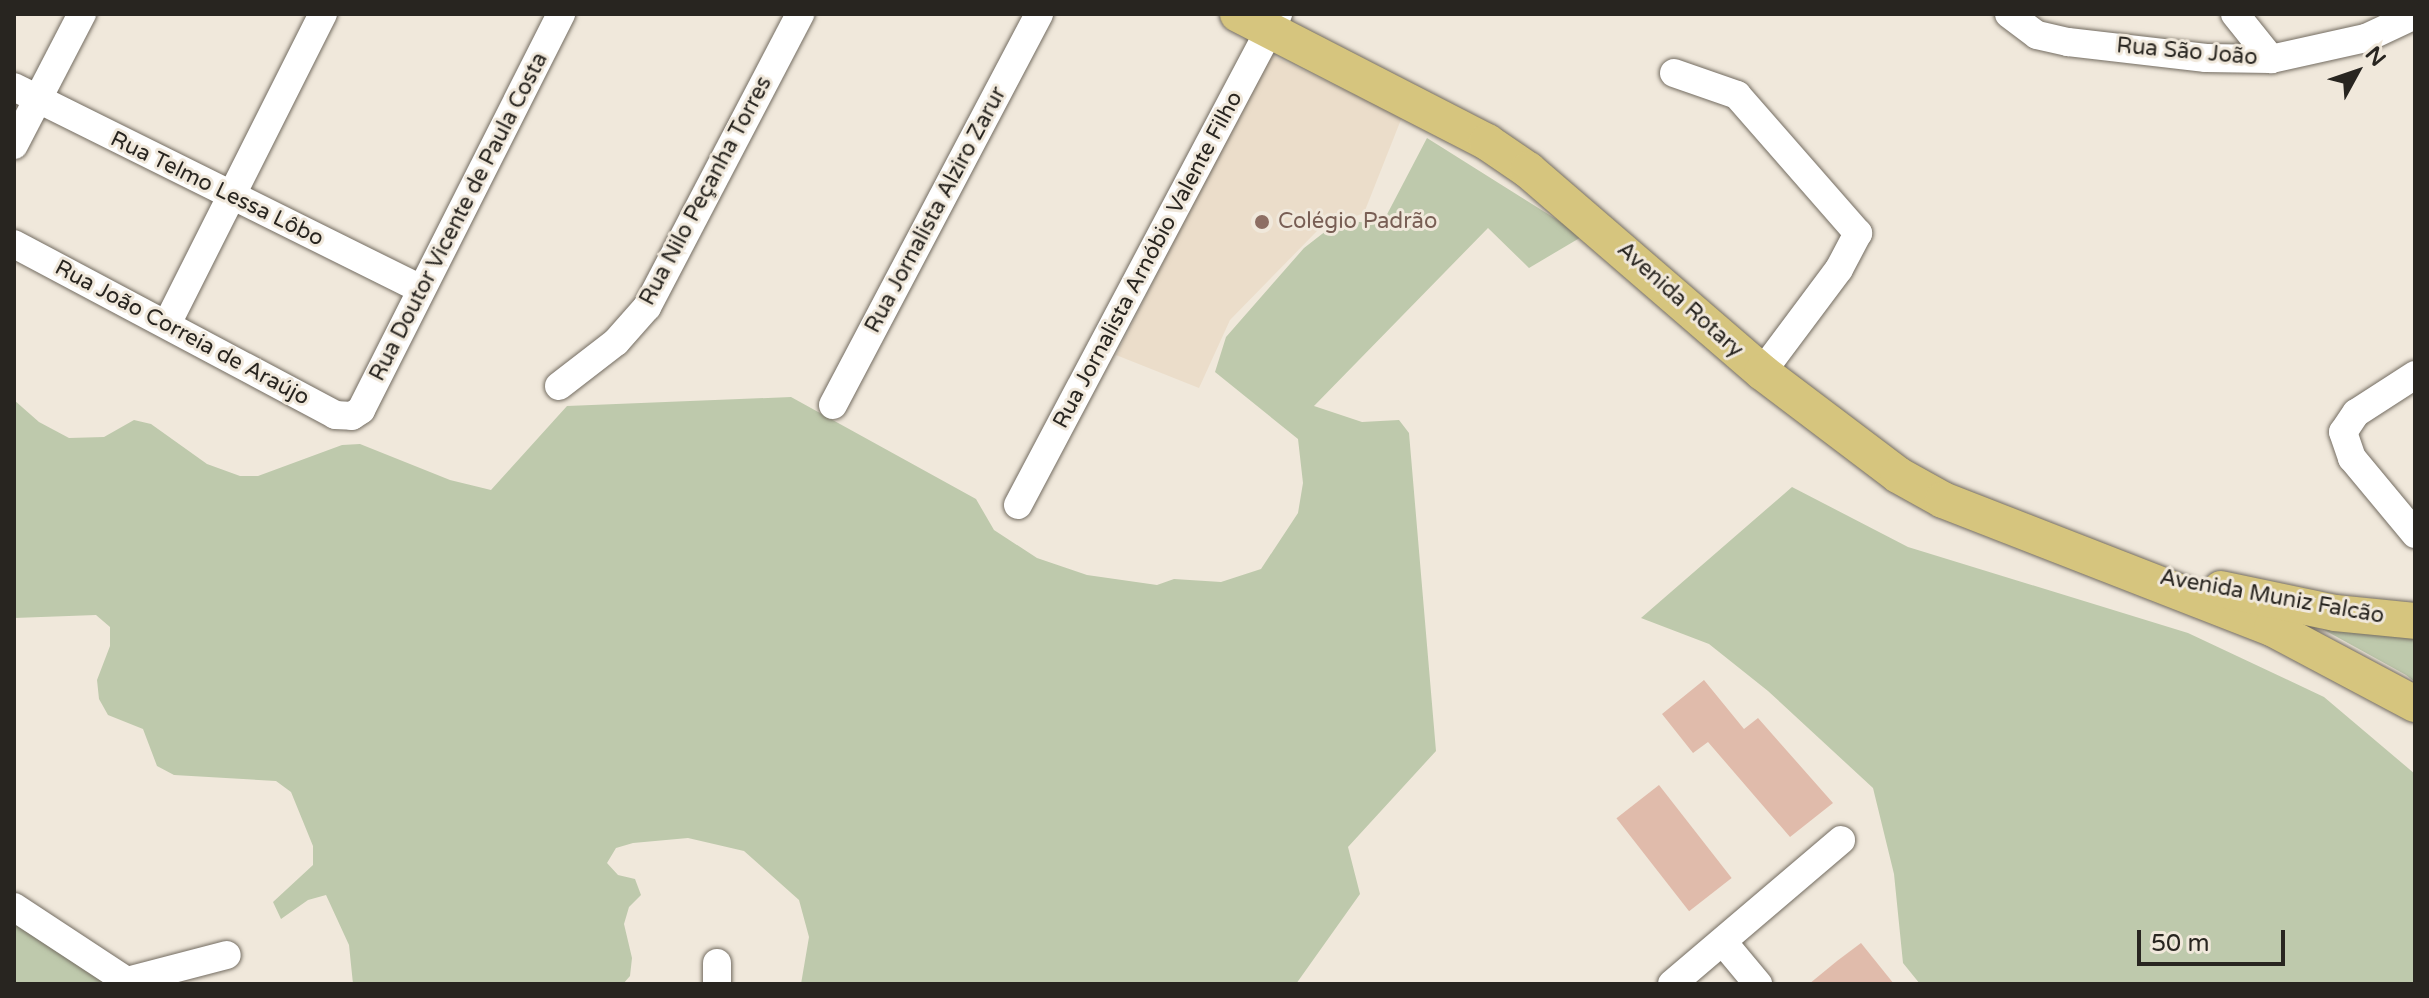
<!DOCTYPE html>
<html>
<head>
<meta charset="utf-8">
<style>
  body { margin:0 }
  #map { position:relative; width:2429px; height:998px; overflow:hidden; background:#f0e8db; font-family:"Varela Round",sans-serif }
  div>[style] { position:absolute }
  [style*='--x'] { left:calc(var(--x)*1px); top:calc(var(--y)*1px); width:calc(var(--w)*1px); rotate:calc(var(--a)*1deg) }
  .education>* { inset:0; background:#ebddca }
  .green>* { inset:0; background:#bec9ac }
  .building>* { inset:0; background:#e0bbab; transform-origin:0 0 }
  .roads { filter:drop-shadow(0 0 2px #736c61) drop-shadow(0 0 2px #736c61) }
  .minor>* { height:28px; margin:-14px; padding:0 14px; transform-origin:14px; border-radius:14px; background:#fff }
  .major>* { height:36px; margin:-18px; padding:0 18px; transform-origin:18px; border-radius:18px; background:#d6c57e }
  .dots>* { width:22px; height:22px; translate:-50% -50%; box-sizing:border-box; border:4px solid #f0e8db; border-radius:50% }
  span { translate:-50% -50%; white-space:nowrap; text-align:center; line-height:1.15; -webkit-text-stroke:6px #f0e8db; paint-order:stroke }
  .street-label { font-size:22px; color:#282520 }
  .education-label { font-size:22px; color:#785e54 }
  .left { translate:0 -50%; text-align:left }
  .frame { position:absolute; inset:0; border:16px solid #282520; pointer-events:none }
  .north { position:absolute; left:2317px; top:32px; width:80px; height:80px; -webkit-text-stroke:6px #f0e8db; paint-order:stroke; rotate:50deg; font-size:22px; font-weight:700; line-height:32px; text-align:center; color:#282520 }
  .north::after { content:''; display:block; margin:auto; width:28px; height:36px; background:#282520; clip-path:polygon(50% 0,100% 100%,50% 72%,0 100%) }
  .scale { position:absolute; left:2137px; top:930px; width:148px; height:36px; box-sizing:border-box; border:4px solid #282520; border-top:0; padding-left:10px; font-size:24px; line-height:28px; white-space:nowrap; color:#282520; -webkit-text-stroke:6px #f0e8db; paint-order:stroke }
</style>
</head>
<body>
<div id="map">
  <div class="education">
    <div style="clip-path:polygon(1269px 54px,1402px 117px,1364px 213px,1317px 231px,1230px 320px,1199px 388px,1116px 355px)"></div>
  </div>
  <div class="green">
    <div style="clip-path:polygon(1427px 138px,1583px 236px,1529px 268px,1488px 228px,1314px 406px,1362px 422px,1399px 420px,1409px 433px,1436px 751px,1348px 847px,1360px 894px,1296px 984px,801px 984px,809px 937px,799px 900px,744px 851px,688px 838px,633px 843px,616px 848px,607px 863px,618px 875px,635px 879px,641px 895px,629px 907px,624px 924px,632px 958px,630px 976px,623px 984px,353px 984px,349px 945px,326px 895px,308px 900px,281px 919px,273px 902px,313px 865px,313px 846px,291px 792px,276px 781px,174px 775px,157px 766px,143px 729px,108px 715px,99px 699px,97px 680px,110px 646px,110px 627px,96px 615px,14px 618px,14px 400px,39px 422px,69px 438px,104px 437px,134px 420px,151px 424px,207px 464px,240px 476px,258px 476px,342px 445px,360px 444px,450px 480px,491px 490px,567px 406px,791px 397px,976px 499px,994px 530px,1037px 558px,1087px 575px,1157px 585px,1174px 579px,1221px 582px,1261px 569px,1298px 513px,1303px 483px,1298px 439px,1215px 372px,1226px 337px,1304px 248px,1331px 227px,1348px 221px,1382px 224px)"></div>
    <div style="clip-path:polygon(1792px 487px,1908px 547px,2188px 633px,2324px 697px,2415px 774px,2415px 984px,1920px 984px,1903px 963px,1894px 874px,1873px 788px,1768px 691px,1709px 644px,1641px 618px)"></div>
    <div style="clip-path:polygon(2308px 621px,2415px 637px,2415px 682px,2406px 675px)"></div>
    <div style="clip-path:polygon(14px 915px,105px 984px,14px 984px)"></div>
  </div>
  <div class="building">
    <div style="clip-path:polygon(1704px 680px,1744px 729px,1758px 718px,1833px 803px,1790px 837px,1708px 742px,1693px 753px,1662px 714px)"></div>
    <div style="left:1659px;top:785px;width:118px;height:54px;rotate:52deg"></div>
    <div style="clip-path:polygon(1861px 943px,1894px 984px,1809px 984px,1837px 961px)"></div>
  </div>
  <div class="roads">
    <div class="minor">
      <div style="--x:2009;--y:14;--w:35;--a:37"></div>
      <div style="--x:2037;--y:35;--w:32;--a:13"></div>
      <div style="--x:2068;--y:42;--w:139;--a:6.6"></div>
      <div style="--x:2206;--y:58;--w:65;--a:0.9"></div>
      <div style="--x:2271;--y:59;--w:97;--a:-12.5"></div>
      <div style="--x:2366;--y:38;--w:54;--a:-25.1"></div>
      <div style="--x:2235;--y:14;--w:58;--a:51.3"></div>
      <div style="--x:1674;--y:73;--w:67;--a:19.2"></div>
      <div style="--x:1737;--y:95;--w:184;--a:48.8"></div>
      <div style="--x:1858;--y:233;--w:41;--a:117.8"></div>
      <div style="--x:1839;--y:269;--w:129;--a:126.8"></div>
      <div style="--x:14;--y:87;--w:454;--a:26.4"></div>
      <div style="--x:14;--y:145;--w:148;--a:-62.6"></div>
      <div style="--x:14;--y:244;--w:364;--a:28"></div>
      <div style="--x:335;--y:415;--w:17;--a:3"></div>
      <div style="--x:352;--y:416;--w:11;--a:-34"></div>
      <div style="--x:361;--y:410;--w:444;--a:-63.2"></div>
      <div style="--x:168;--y:322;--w:345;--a:-63.3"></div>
      <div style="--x:2415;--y:375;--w:70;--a:147.2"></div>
      <div style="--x:2356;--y:413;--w:23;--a:124"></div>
      <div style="--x:2343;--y:432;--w:28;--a:71"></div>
      <div style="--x:2352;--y:458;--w:99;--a:50.3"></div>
      <div style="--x:559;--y:386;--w:72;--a:-37.7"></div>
      <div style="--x:616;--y:342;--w:47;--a:-48.5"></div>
      <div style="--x:647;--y:307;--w:331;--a:-62.4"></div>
      <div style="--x:833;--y:405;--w:442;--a:-62.2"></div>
      <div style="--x:1018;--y:505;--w:556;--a:-62.1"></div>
      <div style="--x:14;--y:907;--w:140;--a:33.3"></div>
      <div style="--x:1723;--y:942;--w:55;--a:50.2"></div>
      <div style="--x:717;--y:963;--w:21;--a:90"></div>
      <div style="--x:127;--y:981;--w:103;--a:-14.6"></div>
      <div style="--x:1672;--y:984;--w:222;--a:-40.4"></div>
    </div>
    <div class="major">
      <div style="--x:1238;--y:14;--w:280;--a:27.2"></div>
      <div style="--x:1487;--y:142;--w:50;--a:34.3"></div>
      <div style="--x:1528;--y:170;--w:309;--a:40.8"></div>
      <div style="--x:1762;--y:372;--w:171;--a:37.1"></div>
      <div style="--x:1898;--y:475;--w:51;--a:29.1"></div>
      <div style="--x:1943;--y:500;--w:353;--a:21.3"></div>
      <div style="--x:2272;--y:628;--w:162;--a:28"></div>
      <div style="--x:2221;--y:589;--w:116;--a:11.9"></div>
      <div style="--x:2335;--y:613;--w:80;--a:5.7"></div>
    </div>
  </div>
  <div class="dots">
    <div style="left:1262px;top:222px;background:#8d6e63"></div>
  </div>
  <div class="street-label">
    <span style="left:2187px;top:52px;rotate:5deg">Rua São João</span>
    <span style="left:217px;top:189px;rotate:26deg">Rua Telmo Lessa Lôbo</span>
    <span style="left:706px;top:191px;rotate:-62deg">Rua Nilo Peçanha Torres</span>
    <span style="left:936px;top:210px;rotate:-62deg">Rua Jornalista Alziro Zarur</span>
    <span style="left:459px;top:217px;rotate:-63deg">Rua Doutor Vicente de Paula Costa</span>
    <span style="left:1148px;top:260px;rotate:-62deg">Rua Jornalista Arnóbio Valente Filho</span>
    <span style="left:1680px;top:300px;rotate:42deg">Avenida Rotary</span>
    <span style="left:182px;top:333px;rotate:28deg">Rua João Correia de Araújo</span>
    <span style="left:2272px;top:597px;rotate:10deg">Avenida Muniz Falcão</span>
  </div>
  <div class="education-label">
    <span class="left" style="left:1278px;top:222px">Colégio Padrão</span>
  </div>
  <div class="frame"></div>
  <div class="north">N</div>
  <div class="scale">50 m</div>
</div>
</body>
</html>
